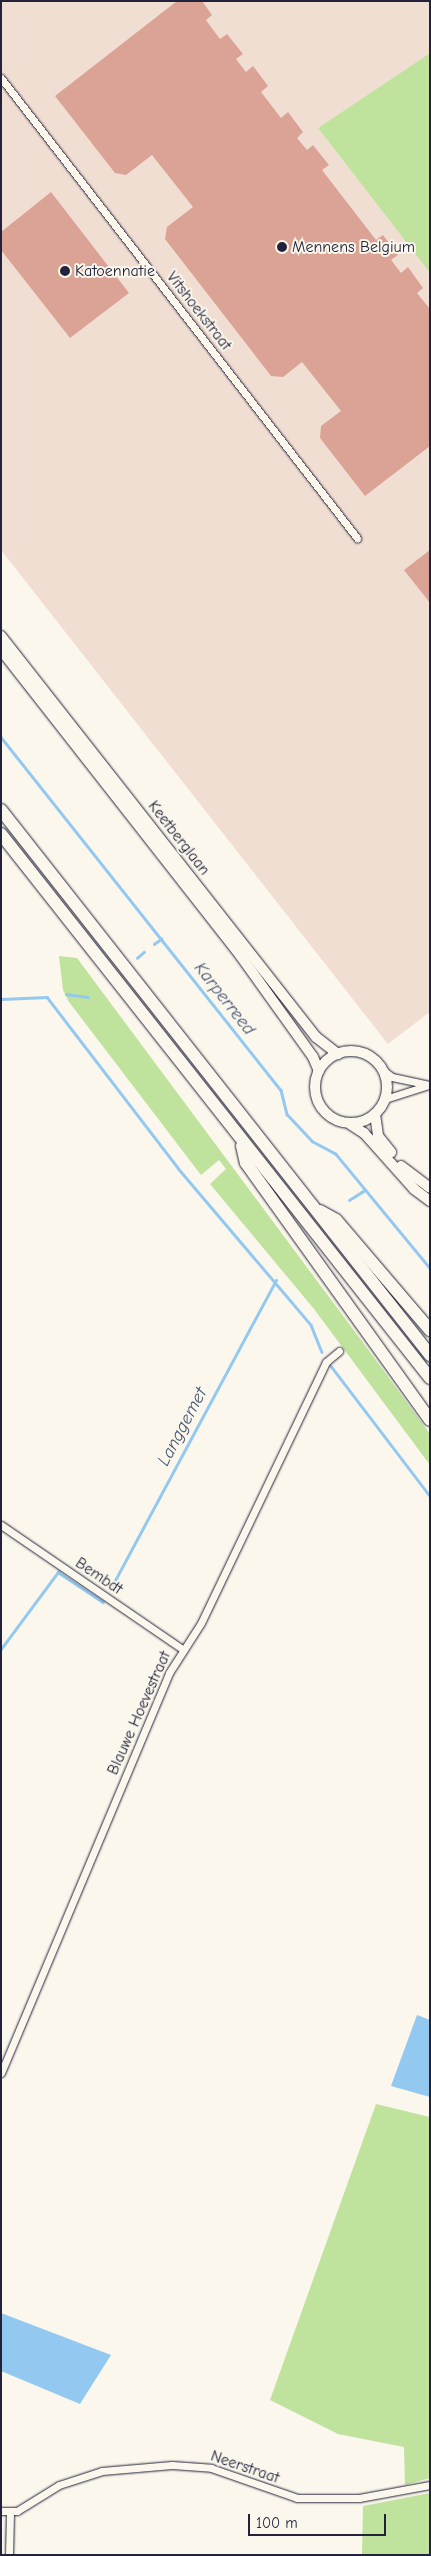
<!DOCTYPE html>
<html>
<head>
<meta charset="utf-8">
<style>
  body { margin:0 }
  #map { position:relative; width:431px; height:2556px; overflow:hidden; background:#fbf7ec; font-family:"Comic Neue",sans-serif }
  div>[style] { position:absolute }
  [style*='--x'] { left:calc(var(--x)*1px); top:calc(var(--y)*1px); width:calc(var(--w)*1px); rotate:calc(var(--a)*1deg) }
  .built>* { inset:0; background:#f1ded2 }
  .green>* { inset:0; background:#bfe29c }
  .water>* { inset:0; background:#93c8f1 }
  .stream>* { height:2.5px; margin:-1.25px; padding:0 1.25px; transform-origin:1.25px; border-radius:1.25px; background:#93c8f1 }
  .building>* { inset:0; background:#dba396 }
  .roads { filter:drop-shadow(0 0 1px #22223b) drop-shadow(0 0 1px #22223b) }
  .street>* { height:7px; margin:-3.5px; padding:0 3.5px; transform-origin:3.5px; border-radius:3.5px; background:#fbf7ec }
  .secondary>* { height:10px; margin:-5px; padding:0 5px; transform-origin:5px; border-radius:5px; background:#fbf7ec }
  .secondary>.ring { margin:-5px; padding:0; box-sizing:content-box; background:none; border:10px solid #fbf7ec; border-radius:50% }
  .highway>* { height:12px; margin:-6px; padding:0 6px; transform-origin:6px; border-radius:6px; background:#fbf7ec }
  .dots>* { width:14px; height:14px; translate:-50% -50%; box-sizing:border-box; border:2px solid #fbf7ec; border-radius:50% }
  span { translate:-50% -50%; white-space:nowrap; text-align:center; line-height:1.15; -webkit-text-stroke:4px #fbf7ec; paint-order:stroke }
  .poi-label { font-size:16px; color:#22223b }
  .left { translate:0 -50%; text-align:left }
  .street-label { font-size:16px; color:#22223b }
  .water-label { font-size:18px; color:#445472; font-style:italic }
  .frame { position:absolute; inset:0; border:2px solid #22223b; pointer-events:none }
  .scale { position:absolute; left:248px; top:2514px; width:138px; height:22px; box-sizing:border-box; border:2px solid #22223b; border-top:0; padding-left:6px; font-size:15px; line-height:18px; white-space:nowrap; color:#22223b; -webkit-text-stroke:4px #fbf7ec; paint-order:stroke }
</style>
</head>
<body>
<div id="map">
  <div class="built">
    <div style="clip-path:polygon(1px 1px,430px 1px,430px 53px,318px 128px,430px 273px,430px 1012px,388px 1044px,1px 550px)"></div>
  </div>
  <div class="green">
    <div style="clip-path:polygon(430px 53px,430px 273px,318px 128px)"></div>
    <div style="clip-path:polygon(59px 956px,77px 958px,364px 1344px,430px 1434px,430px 1465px,314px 1309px,210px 1184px,226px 1169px,219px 1160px,201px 1175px,69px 1002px,63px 990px)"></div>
    <div style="clip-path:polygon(376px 2104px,430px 2117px,430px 2478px,405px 2485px,404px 2447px,338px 2434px,270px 2400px)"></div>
    <div style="clip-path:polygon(430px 2493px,430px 2555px,362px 2555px,363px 2506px)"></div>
  </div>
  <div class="water">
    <div style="clip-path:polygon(417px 2015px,430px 2020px,430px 2097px,391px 2086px)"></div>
    <div style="clip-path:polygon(1px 2313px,111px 2355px,80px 2404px,1px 2371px)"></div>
  </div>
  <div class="stream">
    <div style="--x:1;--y:737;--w:451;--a:51.6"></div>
    <div style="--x:281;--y:1090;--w:25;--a:76"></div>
    <div style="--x:287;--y:1114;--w:37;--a:47"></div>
    <div style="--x:312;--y:1141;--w:27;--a:28"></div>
    <div style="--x:336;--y:1154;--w:148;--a:50.5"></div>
    <div style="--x:154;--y:944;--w:9;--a:-36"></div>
    <div style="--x:137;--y:958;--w:9;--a:-41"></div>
    <div style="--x:66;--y:994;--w:22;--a:8"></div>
    <div style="--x:47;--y:997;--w:215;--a:52.5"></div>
    <div style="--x:178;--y:1168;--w:206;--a:49.7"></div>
    <div style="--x:311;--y:1325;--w:29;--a:68"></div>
    <div style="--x:1;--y:999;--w:46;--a:-2.5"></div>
    <div style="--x:349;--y:1200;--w:19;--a:-32"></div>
    <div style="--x:331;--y:1366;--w:163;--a:52.7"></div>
    <div style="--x:112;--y:1586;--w:347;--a:-61.8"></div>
    <div style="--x:1;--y:1649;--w:96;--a:-53.5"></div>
    <div style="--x:58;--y:1572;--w:54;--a:33.7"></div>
  </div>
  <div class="building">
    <div style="clip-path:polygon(177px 1px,202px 1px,212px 15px,206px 20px,211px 27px,220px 39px,227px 34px,243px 54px,236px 59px,246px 72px,253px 66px,268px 86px,261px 92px,281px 118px,288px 112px,303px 132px,297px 138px,307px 150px,313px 145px,329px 165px,322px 170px,376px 240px,383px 235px,398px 255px,391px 260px,401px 273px,408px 267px,423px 288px,417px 293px,430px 309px,430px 446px,365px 496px,320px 438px,321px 426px,341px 411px,302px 362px,283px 377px,271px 376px,165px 239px,167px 227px,193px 207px,152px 155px,126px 175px,115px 173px,55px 96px)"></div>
    <div style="clip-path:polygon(51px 192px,129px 293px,70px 338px,1px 250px,1px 232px)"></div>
    <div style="clip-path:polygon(430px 550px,430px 603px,404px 570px)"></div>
  </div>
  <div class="roads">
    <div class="street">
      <div style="--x:1;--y:78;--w:582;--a:52.26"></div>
      <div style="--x:383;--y:1070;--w:11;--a:38"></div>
      <div style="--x:392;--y:1077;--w:38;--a:12"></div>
      <div style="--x:385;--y:1099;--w:46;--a:-17.7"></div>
      <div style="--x:1;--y:1525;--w:219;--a:34.4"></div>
      <div style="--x:1;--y:2073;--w:434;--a:-67.2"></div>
      <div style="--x:169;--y:1673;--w:59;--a:-57.4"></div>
      <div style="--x:201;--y:1623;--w:289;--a:-64.4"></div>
      <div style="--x:326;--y:1362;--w:17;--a:-40"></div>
      <div style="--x:1;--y:2511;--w:16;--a:0"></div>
      <div style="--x:17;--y:2511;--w:49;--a:-31.8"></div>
      <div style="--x:59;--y:2485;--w:45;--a:-18"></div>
      <div style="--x:102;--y:2471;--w:70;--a:-4.9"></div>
      <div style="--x:172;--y:2465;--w:39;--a:4"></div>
      <div style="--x:211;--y:2468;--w:91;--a:19.2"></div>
      <div style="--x:297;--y:2498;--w:62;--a:0"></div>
      <div style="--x:359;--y:2498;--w:72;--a:-10.4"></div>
      <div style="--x:9;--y:2555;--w:42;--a:-88.6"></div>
    </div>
    <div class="secondary">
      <div style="--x:1;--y:636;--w:510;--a:51.85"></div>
      <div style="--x:316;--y:1037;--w:28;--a:38"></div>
      <div style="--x:1;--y:650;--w:387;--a:51.9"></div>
      <div style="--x:240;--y:955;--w:125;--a:54.4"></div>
      <div style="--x:313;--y:1057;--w:15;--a:67"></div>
      <div class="ring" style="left:315px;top:1051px;width:62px;height:62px"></div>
      <div style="--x:375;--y:1114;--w:22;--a:82"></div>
      <div style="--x:378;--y:1136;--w:21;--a:51"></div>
      <div style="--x:350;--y:1124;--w:17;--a:33"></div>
      <div style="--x:364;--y:1133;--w:75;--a:48.2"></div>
      <div style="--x:414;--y:1189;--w:20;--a:37"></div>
      <div style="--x:401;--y:1166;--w:36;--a:37"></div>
    </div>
    <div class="highway">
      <div style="--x:1;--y:810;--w:694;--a:51.79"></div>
      <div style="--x:1;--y:834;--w:693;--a:51.74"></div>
      <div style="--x:242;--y:1146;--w:17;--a:77"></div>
      <div style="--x:246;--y:1163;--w:316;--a:54.4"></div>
      <div style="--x:320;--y:1211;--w:18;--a:29"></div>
      <div style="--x:336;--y:1220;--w:145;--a:49.5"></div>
    </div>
  </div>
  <div class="dots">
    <div style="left:282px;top:247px;background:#22223b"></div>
    <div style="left:65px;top:271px;background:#22223b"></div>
  </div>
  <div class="poi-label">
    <span class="left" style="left:292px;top:247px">Mennens Belgium</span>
    <span class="left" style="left:75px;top:271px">Katoennatie</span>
  </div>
  <div class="street-label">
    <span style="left:199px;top:311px;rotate:52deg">Vitshoekstraat</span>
    <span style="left:179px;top:838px;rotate:52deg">Keetberglaan</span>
    <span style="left:99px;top:1576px;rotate:34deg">Bembdt</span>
    <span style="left:139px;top:1713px;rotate:-66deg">Blauwe Hoevestraat</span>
    <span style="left:245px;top:2467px;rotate:19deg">Neerstraat</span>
  </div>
  <div class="water-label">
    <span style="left:224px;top:999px;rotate:52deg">Karperreed</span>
    <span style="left:183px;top:1427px;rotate:-62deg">Langgemet</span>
  </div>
  <div class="frame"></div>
  <div class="scale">100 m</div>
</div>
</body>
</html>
